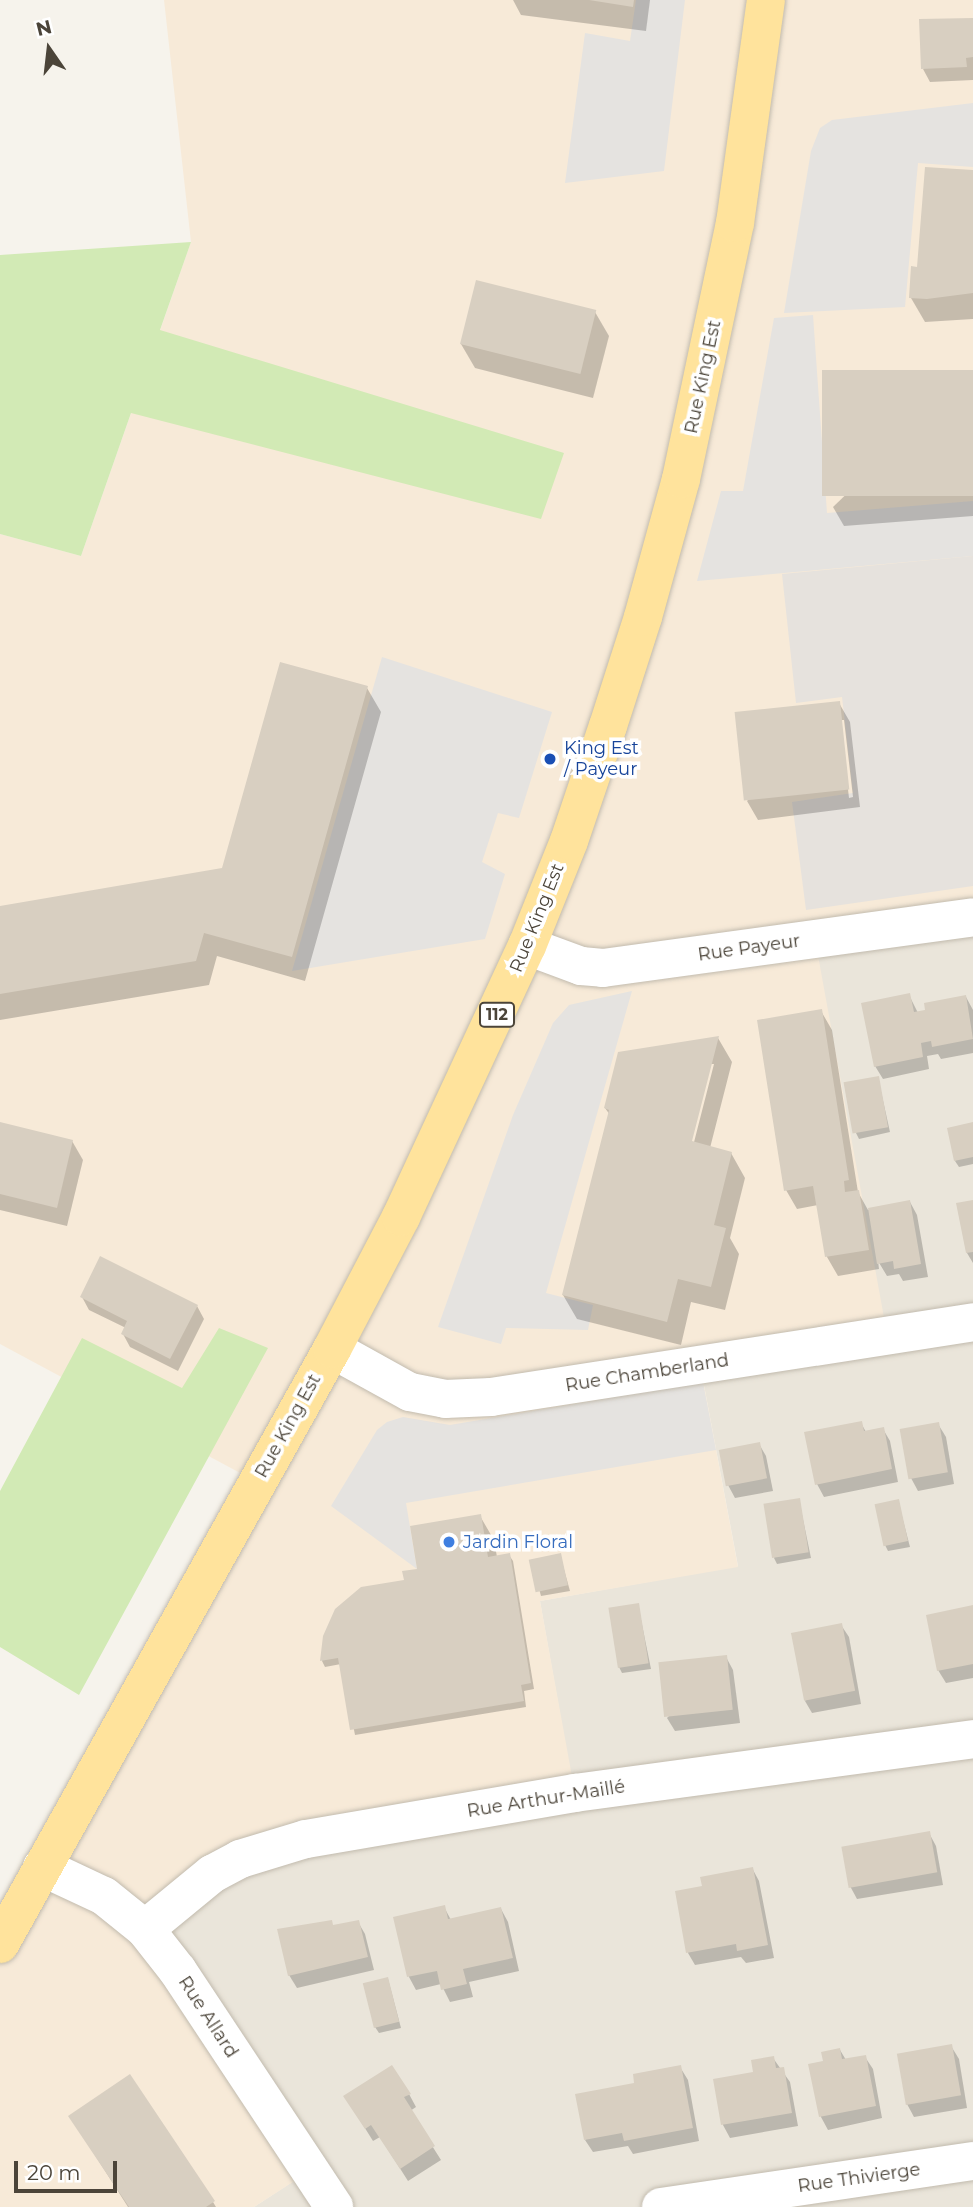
<!DOCTYPE html>
<html>
<head>
<meta charset="utf-8">
<style>
  body { margin:0 }
  #map { position:relative; width:973px; height:2207px; overflow:hidden; background:#f6f3ec; font-family:Montserrat,sans-serif }
  div>[style] { position:absolute }
  [style*='--x'] { left:calc(var(--x)*1px); top:calc(var(--y)*1px); width:calc(var(--w)*1px); rotate:calc(var(--a)*1deg) }
  .residential>* { inset:0; background:#eae5da }
  .commercial>* { inset:0; background:#f7ead8 }
  .industrial>* { inset:0; background:#e6e2dd }
  .green>* { inset:0; background:#d2eab5 }
  .parking>* { inset:0; background:#e5e3e0 }
  .shadow>* { inset:0; background:#0003 }
  .building>* { inset:0; background:#d8cfc1; transform-origin:0 0 }
  .roads { filter:drop-shadow(0 0 2px #c2bbae) drop-shadow(0 0 2px #c2bbae) }
  .street>* { height:38px; margin:-19px; padding:0 19px; transform-origin:19px; border-radius:19px; background:#fff }
  .primary>* { height:38px; margin:-19px; padding:0 19px; transform-origin:19px; border-radius:19px; background:#ffe39c }
  .dots>* { width:19px; height:19px; translate:-50% -50%; box-sizing:border-box; border:4px solid #fff; border-radius:50% }
  span { translate:-50% -50%; white-space:nowrap; text-align:center; line-height:1.15; -webkit-text-stroke:7px #fff; paint-order:stroke }
  .shield-label span { padding:2px 5px; background:#fff; border:2px solid; border-radius:5px; -webkit-text-stroke-width:0 }
  .shield-label { font-size:16px; color:#4b4439; font-weight:700 }
  .street-label { font-size:18px; color:#4b4439 }
  .transit-label { font-size:18px; color:#164399 }
  .left { translate:0 -50%; text-align:left }
  .shop-label { font-size:18px; color:#366cbe }
  .north { position:absolute; left:14px; top:14px; width:70px; height:70px; -webkit-text-stroke:5px #fff; paint-order:stroke; rotate:346deg; font-size:19px; font-weight:700; line-height:28px; text-align:center; color:#4b4439 }
  .north::after { content:''; display:block; margin:auto; width:24px; height:32px; background:#4b4439; clip-path:polygon(50% 0,100% 100%,50% 72%,0 100%) }
  .scale { position:absolute; left:14px; top:2161px; width:103px; height:32px; box-sizing:border-box; border:4px solid #4b4439; border-top:0; padding-left:9px; font-size:21px; line-height:24px; white-space:nowrap; color:#4b4439; -webkit-text-stroke:5px #fff; paint-order:stroke }
</style>
</head>
<body>
<div id="map">
  <div class="residential">
    <div style="clip-path:polygon(973px 917px,973px 2207px,254px 2207px,309px 2171px,145px 1929px,212px 1874px,574px 1793px,540px 1601px,738px 1566px,700px 1364px,815px 938px)"></div>
  </div>
  <div class="commercial">
    <div style="clip-path:polygon(164px 0,973px 0,973px 917px,815px 939px,887px 1334px,700px 1364px,738px 1567px,540px 1601px,575px 1793px,306px 1839px,146px 1929px,310px 2171px,254px 2207px,0 2207px,0 1944px,257px 1482px,0 1344px,0 534px,81px 556px,191px 242px)"></div>
  </div>
  <div class="industrial">
    <div style="clip-path:polygon(973px 556px,973px 886px,806px 910px,792px 802px,853px 793px,842px 697px,796px 703px,782px 574px)"></div>
  </div>
  <div class="green">
    <div style="clip-path:polygon(191px 242px,160px 330px,564px 453px,541px 519px,131px 413px,81px 556px,0 534px,0 255px)"></div>
    <div style="clip-path:polygon(219px 1328px,268px 1348px,79px 1695px,0 1647px,0 1491px,82px 1338px,182px 1388px)"></div>
  </div>
  <div class="parking">
    <div style="clip-path:polygon(636px 0,685px 0,664px 171px,565px 183px,585px 33px,630px 41px)"></div>
    <div style="clip-path:polygon(973px 103px,973px 167px,918px 163px,905px 307px,784px 313px,811px 151px,820px 128px,832px 120px)"></div>
    <div style="clip-path:polygon(813px 315px,827px 513px,973px 501px,973px 556px,697px 581px,721px 491px,743px 491px,774px 318px)"></div>
    <div style="clip-path:polygon(382px 657px,552px 712px,519px 818px,498px 813px,482px 862px,505px 874px,485px 939px,292px 971px)"></div>
    <div style="clip-path:polygon(632px 991px,546px 1293px,593px 1305px,588px 1330px,506px 1328px,501px 1344px,438px 1327px,513px 1115px,553px 1023px,569px 1005px)"></div>
    <div style="clip-path:polygon(703px 1382px,716px 1450px,406px 1503px,417px 1569px,331px 1506px,377px 1430px,387px 1422px,403px 1417px,450px 1425px)"></div>
  </div>
  <div class="shadow">
    <div style="clip-path:polygon(513px 0,650px 0,646px 31px,521px 15px)"></div>
    <div style="clip-path:polygon(973px 22px,973px 80px,930px 82px,923px 69px)"></div>
    <div style="clip-path:polygon(973px 172px,973px 319px,925px 322px,911px 298px,919px 269px)"></div>
    <div style="clip-path:polygon(595px 312px,609px 336px,593px 398px,475px 368px,461px 344px)"></div>
    <div style="clip-path:polygon(973px 372px,973px 516px,844px 526px,833px 507px)"></div>
    <div style="clip-path:polygon(367px 688px,381px 712px,305px 981px,217px 956px,209px 985px,0 1020px,0 908px,223px 869px)"></div>
    <div style="clip-path:polygon(evenodd,839px 703px,850px 722px,860px 807px,758px 820px,747px 801px,839px 703px,840px 720px,844px 720px,853px 797px,849px 798px,840px 720px)"></div>
    <div style="clip-path:polygon(909px 995px,918px 1013px,966px 997px,973px 1010px,973px 1053px,941px 1059px,938px 1054px,927px 1056px,929px 1069px,883px 1079px,875px 1066px)"></div>
    <div style="clip-path:polygon(821px 1011px,832px 1030px,858px 1192px,868px 1210px,910px 1202px,917px 1215px,928px 1277px,903px 1281px,899px 1274px,887px 1276px,878px 1261px,879px 1269px,838px 1276px,827px 1257px,818px 1205px,797px 1209px,786px 1190px)"></div>
    <div style="clip-path:polygon(evenodd,718px 1038px,732px 1062px,710px 1148px,731px 1153px,745px 1178px,730px 1238px,739px 1254px,725px 1310px,691px 1302px,681px 1345px,577px 1319px,563px 1295px,610px 1115px,605px 1108px,718px 1038px,710px 1064px,714px 1064px,692px 1150px,688px 1149px,710px 1064px)"></div>
    <div style="clip-path:polygon(878px 1078px,890px 1132px,859px 1139px,856px 1133px)"></div>
    <div style="clip-path:polygon(0 1124px,72px 1141px,83px 1160px,67px 1226px,0 1210px)"></div>
    <div style="clip-path:polygon(973px 1124px,973px 1164px,959px 1167px,955px 1161px)"></div>
    <div style="clip-path:polygon(973px 1202px,973px 1263px,967px 1253px,958px 1204px)"></div>
    <div style="clip-path:polygon(82px 1297px,197px 1306px,204px 1319px,178px 1371px,130px 1347px,123px 1334px,126px 1328px,89px 1310px)"></div>
    <div style="clip-path:polygon(861px 1423px,866px 1432px,883px 1429px,890px 1441px,898px 1482px,824px 1497px,817px 1484px)"></div>
    <div style="clip-path:polygon(938px 1424px,946px 1437px,954px 1484px,918px 1491px,911px 1478px)"></div>
    <div style="clip-path:polygon(759px 1444px,766px 1456px,773px 1491px,735px 1498px,728px 1485px)"></div>
    <div style="clip-path:polygon(799px 1500px,811px 1558px,777px 1564px,774px 1558px)"></div>
    <div style="clip-path:polygon(898px 1501px,910px 1547px,888px 1551px,885px 1545px)"></div>
    <div style="clip-path:polygon(480px 1516px,494px 1540px,497px 1557px,509px 1555px,513px 1561px,534px 1689px,524px 1691px,526px 1707px,355px 1735px,341px 1664px,325px 1667px,322px 1661px,324px 1636px,406px 1582px)"></div>
    <div style="clip-path:polygon(560px 1555px,570px 1591px,541px 1596px,531px 1560px)"></div>
    <div style="clip-path:polygon(638px 1605px,651px 1669px,622px 1673px,619px 1667px)"></div>
    <div style="clip-path:polygon(973px 1607px,973px 1678px,946px 1683px,938px 1670px)"></div>
    <div style="clip-path:polygon(841px 1625px,849px 1637px,861px 1704px,812px 1713px,805px 1701px)"></div>
    <div style="clip-path:polygon(726px 1657px,733px 1670px,740px 1723px,675px 1731px,667px 1718px)"></div>
    <div style="clip-path:polygon(929px 1833px,936px 1846px,943px 1885px,857px 1899px,850px 1886px)"></div>
    <div style="clip-path:polygon(752px 1868px,759px 1881px,774px 1958px,746px 1963px,741px 1957px,695px 1965px,688px 1953px,704px 1888px)"></div>
    <div style="clip-path:polygon(444px 1907px,451px 1920px,501px 1909px,508px 1922px,519px 1971px,469px 1982px,473px 1997px,450px 2002px,441px 1984px,416px 1990px,409px 1977px,396px 1918px)"></div>
    <div style="clip-path:polygon(358px 1922px,365px 1934px,374px 1970px,297px 1988px,289px 1975px,334px 1927px)"></div>
    <div style="clip-path:polygon(388px 1979px,401px 2028px,379px 2033px,375px 2027px)"></div>
    <div style="clip-path:polygon(951px 2046px,959px 2059px,967px 2108px,914px 2117px,907px 2104px)"></div>
    <div style="clip-path:polygon(840px 2050px,846px 2060px,865px 2057px,873px 2069px,882px 2118px,828px 2130px,821px 2117px,811px 2066px,825px 2063px)"></div>
    <div style="clip-path:polygon(773px 2058px,790px 2082px,798px 2126px,730px 2138px,723px 2125px,715px 2081px,755px 2074px)"></div>
    <div style="clip-path:polygon(680px 2067px,688px 2080px,699px 2141px,633px 2154px,628px 2146px,593px 2152px,585px 2140px,636px 2084px)"></div>
    <div style="clip-path:polygon(409px 2094px,416px 2107px,410px 2111px,441px 2160px,408px 2181px,380px 2137px,373px 2141px,353px 2109px)"></div>
    <div style="clip-path:polygon(70px 2116px,213px 2202px,216px 2207px,128px 2207px)"></div>
  </div>
  <div class="building">
    <div style="clip-path:polygon(589px 0,634px 0,633px 7px)"></div>
    <div style="clip-path:polygon(973px 18px,973px 57px,966px 58px,967px 67px,921px 69px,919px 19px)"></div>
    <div style="clip-path:polygon(925px 167px,973px 170px,973px 293px,927px 299px,909px 298px,911px 266px,917px 267px)"></div>
    <div style="left:476px;top:280px;width:124px;height:66px;rotate:14deg"></div>
    <div style="left:973px;top:370px;width:126px;height:151px;rotate:90deg"></div>
    <div style="clip-path:polygon(280px 662px,368px 686px,292px 957px,204px 933px,196px 961px,0 994px,0 906px,222px 868px)"></div>
    <div style="left:840px;top:701px;width:89px;height:106px;rotate:84deg"></div>
    <div style="clip-path:polygon(910px 993px,914px 1012px,925px 1010px,924px 1003px,966px 995px,973px 1039px,932px 1047px,931px 1041px,921px 1043px,923px 1057px,874px 1067px,861px 1003px)"></div>
    <div style="clip-path:polygon(822px 1009px,849px 1180px,844px 1181px,845px 1192px,859px 1190px,869px 1250px,825px 1257px,813px 1186px,784px 1191px,757px 1020px)"></div>
    <div style="clip-path:polygon(719px 1036px,692px 1141px,732px 1152px,714px 1225px,726px 1228px,711px 1287px,678px 1279px,667px 1322px,562px 1295px,609px 1110px,604px 1108px,618px 1052px)"></div>
    <div style="left:879px;top:1076px;width:52px;height:36px;rotate:80deg"></div>
    <div style="clip-path:polygon(0 1122px,73px 1140px,57px 1208px,0 1194px)"></div>
    <div style="clip-path:polygon(973px 1122px,973px 1157px,954px 1161px,947px 1128px)"></div>
    <div style="clip-path:polygon(910px 1200px,921px 1264px,894px 1269px,893px 1261px,877px 1264px,868px 1208px)"></div>
    <div style="clip-path:polygon(973px 1200px,973px 1252px,966px 1253px,956px 1203px)"></div>
    <div style="clip-path:polygon(100px 1256px,198px 1305px,170px 1359px,121px 1334px,127px 1321px,80px 1297px)"></div>
    <div style="clip-path:polygon(862px 1421px,864px 1431px,884px 1427px,892px 1469px,815px 1485px,804px 1432px)"></div>
    <div style="left:939px;top:1422px;width:51px;height:40px;rotate:80deg"></div>
    <div style="left:760px;top:1442px;width:37px;height:42px;rotate:79deg"></div>
    <div style="left:800px;top:1498px;width:55px;height:37px;rotate:81deg"></div>
    <div style="left:899px;top:1499px;width:43px;height:25px;rotate:78deg"></div>
    <div style="clip-path:polygon(481px 1514px,488px 1557px,510px 1553px,531px 1683px,521px 1685px,524px 1701px,350px 1730px,338px 1658px,320px 1661px,323px 1636px,335px 1609px,361px 1587px,404px 1580px,402px 1571px,417px 1569px,410px 1526px)"></div>
    <div style="left:561px;top:1553px;width:33px;height:33px;rotate:78deg"></div>
    <div style="left:639px;top:1603px;width:61px;height:31px;rotate:81deg"></div>
    <div style="clip-path:polygon(973px 1605px,973px 1664px,937px 1671px,926px 1615px)"></div>
    <div style="left:842px;top:1623px;width:69px;height:52px;rotate:79deg"></div>
    <div style="left:727px;top:1655px;width:55px;height:69px;rotate:84deg"></div>
    <div style="left:930px;top:1831px;width:42px;height:90px;rotate:80deg"></div>
    <div style="clip-path:polygon(753px 1867px,768px 1945px,737px 1951px,736px 1944px,686px 1953px,675px 1891px,702px 1886px,700px 1877px)"></div>
    <div style="clip-path:polygon(445px 1905px,448px 1919px,501px 1907px,513px 1958px,463px 1969px,467px 1984px,441px 1990px,437px 1971px,407px 1977px,393px 1917px)"></div>
    <div style="clip-path:polygon(332px 1920px,333px 1925px,359px 1920px,368px 1957px,288px 1976px,277px 1929px)"></div>
    <div style="left:388px;top:1977px;width:46px;height:26px;rotate:76deg"></div>
    <div style="left:952px;top:2044px;width:52px;height:56px;rotate:80deg"></div>
    <div style="clip-path:polygon(840px 2048px,842px 2059px,866px 2055px,876px 2106px,819px 2117px,808px 2064px,823px 2061px,821px 2052px)"></div>
    <div style="clip-path:polygon(774px 2056px,776px 2068px,784px 2067px,792px 2113px,721px 2125px,713px 2079px,753px 2072px,751px 2060px)"></div>
    <div style="clip-path:polygon(392px 2065px,411px 2094px,404px 2097px,435px 2146px,400px 2169px,371px 2125px,365px 2129px,343px 2096px)"></div>
    <div style="clip-path:polygon(681px 2065px,693px 2128px,624px 2141px,622px 2133px,584px 2140px,575px 2094px,634px 2083px,633px 2074px)"></div>
    <div style="clip-path:polygon(130px 2074px,215px 2201px,206px 2207px,129px 2207px,68px 2116px)"></div>
  </div>
  <div class="roads">
    <div class="street">
      <div style="--x:527;--y:946;--w:58;--a:20.3"></div>
      <div style="--x:581;--y:966;--w:22;--a:5"></div>
      <div style="--x:603;--y:968;--w:373;--a:-7.8"></div>
      <div style="--x:332;--y:1349;--w:89;--a:28.9"></div>
      <div style="--x:410;--y:1392;--w:36;--a:11"></div>
      <div style="--x:445;--y:1399;--w:46;--a:-2.5"></div>
      <div style="--x:491;--y:1397;--w:488;--a:-8.8"></div>
      <div style="--x:42;--y:1867;--w:68;--a:25.1"></div>
      <div style="--x:104;--y:1896;--w:53;--a:38.8"></div>
      <div style="--x:145;--y:1929;--w:53;--a:51.8"></div>
      <div style="--x:178;--y:1971;--w:283;--a:56.5"></div>
      <div style="--x:145;--y:1929;--w:87;--a:-39.4"></div>
      <div style="--x:212;--y:1874;--w:32;--a:-28"></div>
      <div style="--x:240;--y:1859;--w:69;--a:-16.9"></div>
      <div style="--x:306;--y:1839;--w:273;--a:-9.7"></div>
      <div style="--x:575;--y:1793;--w:402;--a:-7.7"></div>
      <div style="--x:661;--y:2207;--w:315;--a:-8.4"></div>
    </div>
    <div class="primary">
      <div style="--x:0;--y:1944;--w:681;--a:-60.84"></div>
      <div style="--x:332;--y:1349;--w:149;--a:-62.4"></div>
      <div style="--x:401;--y:1217;--w:299;--a:-65.1"></div>
      <div style="--x:527;--y:946;--w:113;--a:-68.2"></div>
      <div style="--x:569;--y:841;--w:121;--a:-71.3"></div>
      <div style="--x:608;--y:726;--w:114;--a:-72.2"></div>
      <div style="--x:643;--y:617;--w:143;--a:-74.6"></div>
      <div style="--x:681;--y:479;--w:262;--a:-78.1"></div>
      <div style="--x:735;--y:223;--w:225;--a:-82.1"></div>
    </div>
  </div>
  <div class="dots">
    <div style="left:550px;top:759px;background:#1a4fb4"></div>
    <div style="left:449px;top:1542px;background:#3f7fe0"></div>
  </div>
  <div class="shield-label">
    <span style="left:497px;top:1015px">112</span>
  </div>
  <div class="street-label">
    <span style="left:703px;top:377px;rotate:-78deg">Rue King Est</span>
    <span style="left:537px;top:918px;rotate:-68deg">Rue King Est</span>
    <span style="left:749px;top:948px;rotate:-8deg">Rue Payeur</span>
    <span style="left:647px;top:1373px;rotate:-9deg">Rue Chamberland</span>
    <span style="left:288px;top:1426px;rotate:-61deg">Rue King Est</span>
    <span style="left:546px;top:1799px;rotate:-9deg">Rue Arthur-Maillé</span>
    <span style="left:208px;top:2017px;rotate:57deg">Rue Allard</span>
    <span style="left:859px;top:2178px;rotate:-8deg">Rue Thivierge</span>
  </div>
  <div class="transit-label">
    <span class="left" style="left:564px;top:759px">King Est<br>/ Payeur</span>
  </div>
  <div class="shop-label">
    <span class="left" style="left:463px;top:1542px">Jardin Floral</span>
  </div>
  <div class="north">N</div>
  <div class="scale">20 m</div>
</div>
</body>
</html>
